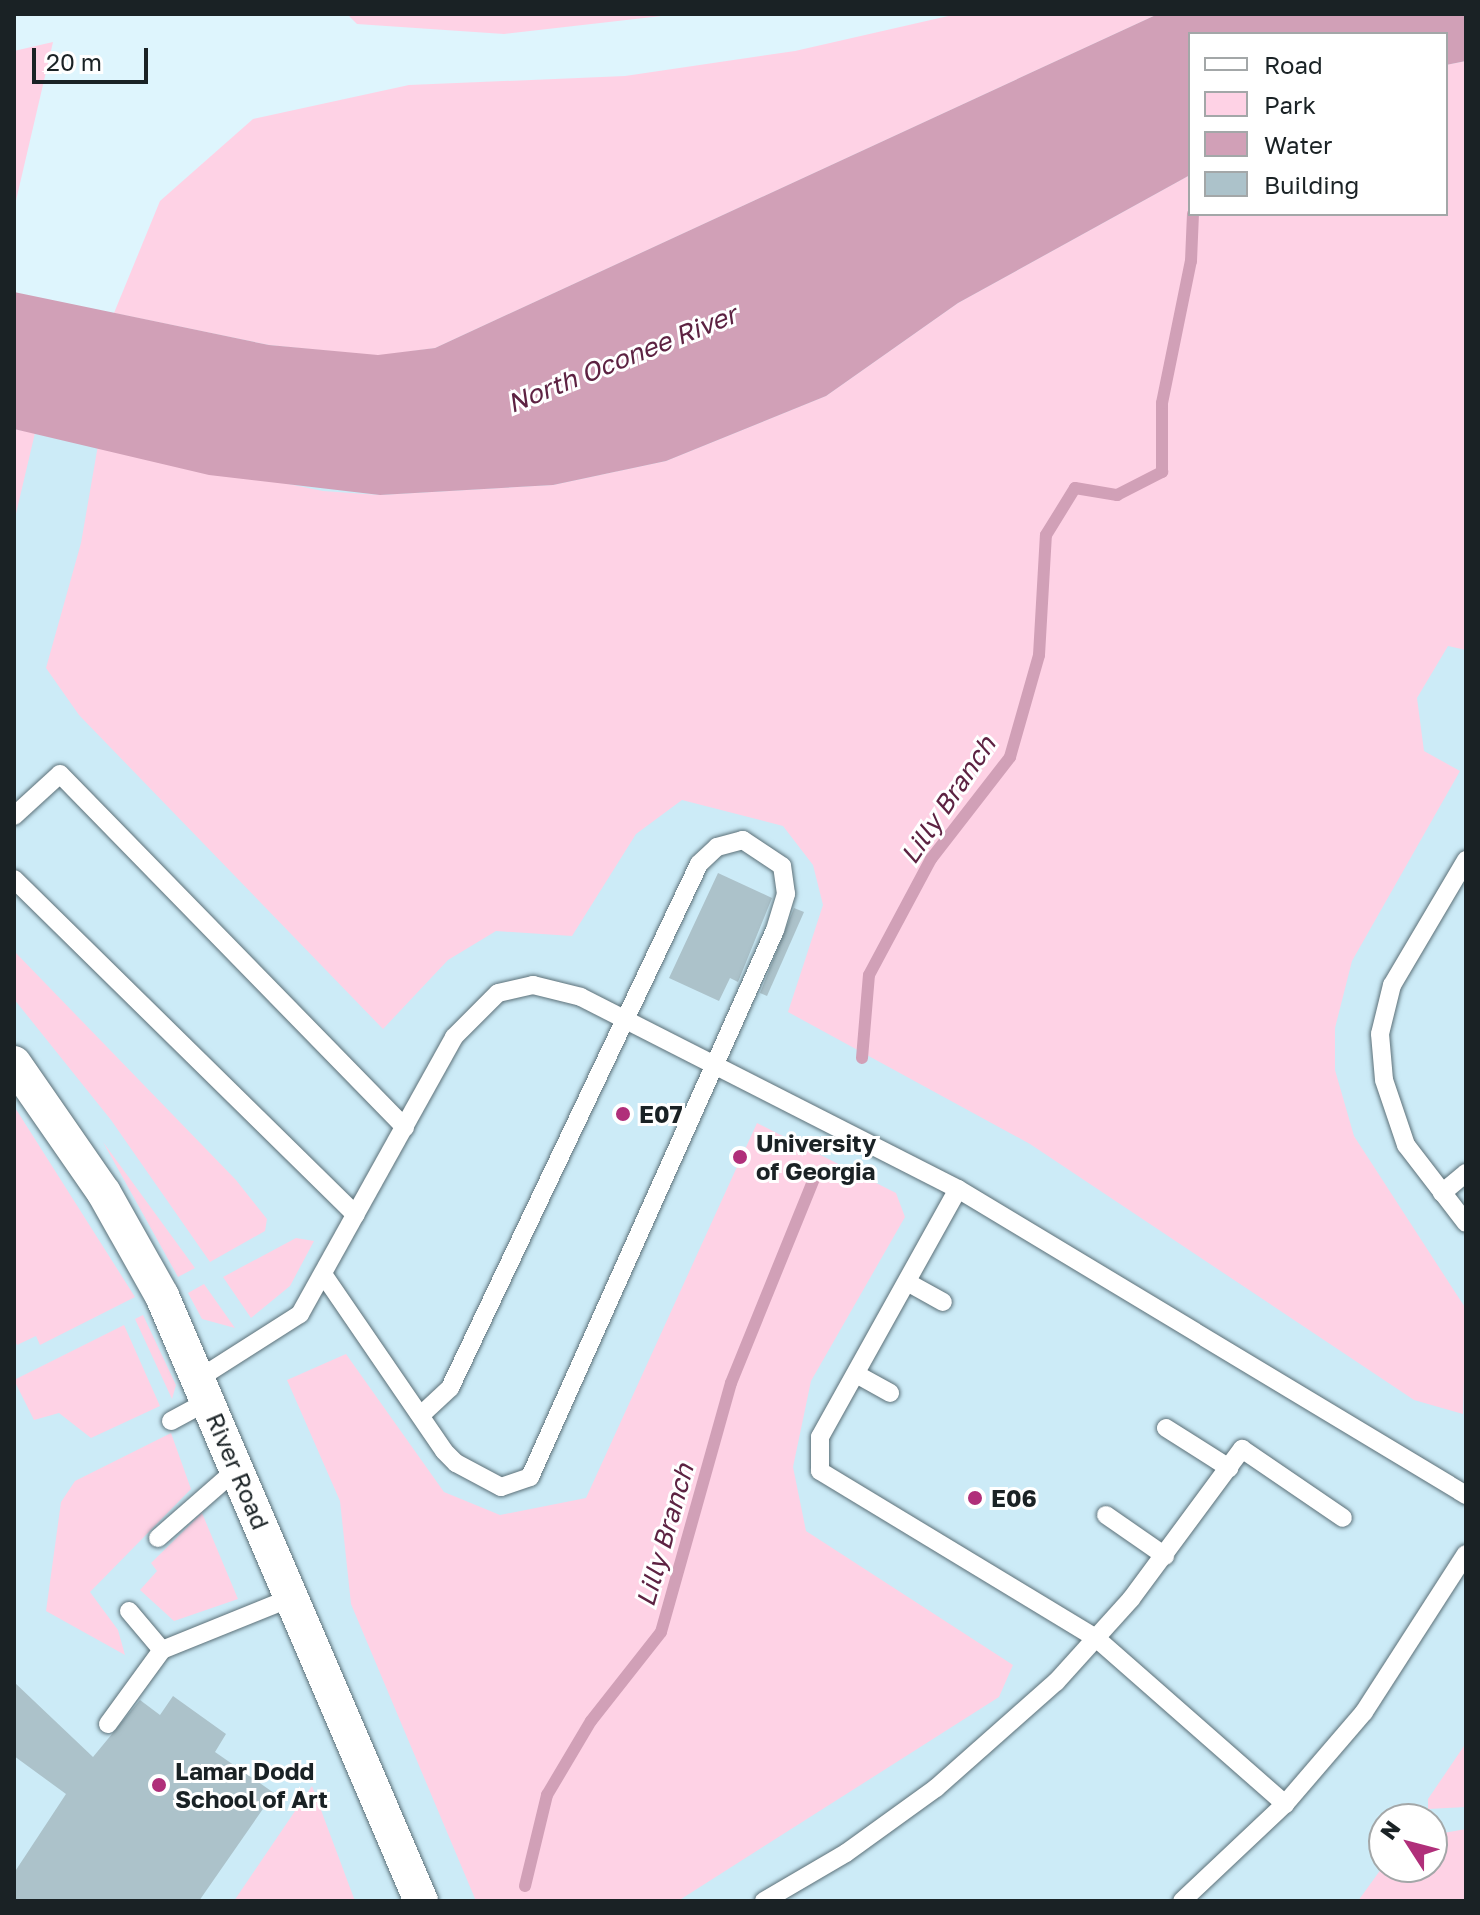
<!DOCTYPE html>
<html>
<head>
<meta charset="utf-8">
<style>
  body { margin:0 }
  #map { position:relative; width:1480px; height:1915px; overflow:hidden; background:#def5fd; font-family:"Golos Text",sans-serif }
  div>[style] { position:absolute }
  [style*='--x'] { left:calc(var(--x)*1px); top:calc(var(--y)*1px); width:calc(var(--w)*1px); rotate:calc(var(--a)*1deg) }
  .built>* { inset:0; background:#ccebf7 }
  .green>* { inset:0; background:#fed2e5 }
  .water>* { inset:0; background:#d1a0b7 }
  .stream>* { height:12px; margin:-6px; padding:0 6px; transform-origin:6px; border-radius:6px; background:#d1a0b7 }
  .building>* { inset:0; background:#acc2ca }
  .roads { filter:drop-shadow(0 0 2px #5c7078) drop-shadow(0 0 2px #5c7078) }
  .service>* { height:18px; margin:-9px; padding:0 9px; transform-origin:9px; border-radius:9px; background:#fff }
  .minor>* { height:34px; margin:-17px; padding:0 17px; transform-origin:17px; border-radius:17px; background:#fff }
  .dots>* { width:22px; height:22px; translate:-50% -50%; box-sizing:border-box; border:4px solid #fff; border-radius:50% }
  span { translate:-50% -50%; white-space:nowrap; text-align:center; line-height:1.15; -webkit-text-stroke:6px #fff; paint-order:stroke }
  .poi-label { font-size:24px; color:#1a2225; font-weight:700 }
  .left { translate:0 -50%; text-align:left }
  .street-label { font-size:24px; color:#1a2225 }
  .water-label { font-size:26px; color:#5d2242; font-style:italic }
  .frame { position:absolute; inset:0; border:16px solid #1a2225; pointer-events:none }
  .legend { position:absolute; left:1188px; top:32px; width:260px; height:184px; box-sizing:border-box; background:#fff; border:2px solid #a3a7a8; margin:0; padding:10px 14px; list-style:none; font-size:24px; color:#1a2225 }
  .legend li { display:flex; align-items:center; gap:16px; height:40px }
  .legend b { width:40px; border:2px solid #a3a7a8 }
  .north { position:absolute; left:1368px; top:1803px; width:80px; height:80px; box-sizing:border-box; background:#fff; border:2px solid #a3a7a8; border-radius:50%; rotate:306deg; font-size:22px; font-weight:700; line-height:32px; text-align:center; color:#1a2225 }
  .north::after { content:''; display:block; margin:auto; width:28px; height:36px; background:#b02f7a; clip-path:polygon(50% 0,100% 100%,50% 72%,0 100%) }
  .scale { position:absolute; left:32px; top:48px; width:116px; height:36px; box-sizing:border-box; border:4px solid #1a2225; border-top:0; padding-left:10px; font-size:24px; line-height:28px; white-space:nowrap; color:#1a2225; -webkit-text-stroke:6px #fff; paint-order:stroke }
</style>
</head>
<body>
<div id="map">
  <div class="built">
    <div style="clip-path:polygon(evenodd,1466px 151px,1466px 1901px,14px 1901px,14px 429px,154px 459px,610px 475px,1190px 175px,1190px 214px,1446px 214px,1466px 151px,1384px 1819px,1432px 1819px,1432px 1867px,1384px 1867px,1384px 1819px)"></div>
  </div>
  <div class="green">
    <div style="clip-path:polygon(347px 14px,679px 14px,504px 34px,357px 24px)"></div>
    <div style="clip-path:polygon(957px 14px,1158px 14px,435px 348px,378px 356px,269px 345px,114px 313px,160px 201px,253px 119px,409px 85px,625px 76px,795px 51px)"></div>
    <div style="clip-path:polygon(53px 42px,14px 209px,14px 51px)"></div>
    <div style="clip-path:polygon(1466px 61px,1466px 650px,1448px 646px,1417px 698px,1424px 751px,1460px 771px,1352px 961px,1335px 1028px,1335px 1070px,1354px 1136px,1466px 1309px,1463px 1414px,1414px 1400px,1030px 1144px,788px 1012px,823px 905px,813px 865px,783px 826px,682px 800px,636px 834px,572px 936px,496px 931px,448px 960px,383px 1029px,79px 715px,46px 668px,81px 543px,98px 445px,323px 491px,380px 495px,553px 485px,666px 461px,826px 396px,958px 303px,1190px 175px,1190px 214px,1446px 214px,1446px 65px)"></div>
    <div style="clip-path:polygon(14px 429px,35px 433px,14px 522px)"></div>
    <div style="clip-path:polygon(14px 951px,236px 1180px,267px 1219px,265px 1231px,210px 1262px,111px 1120px,14px 999px)"></div>
    <div style="clip-path:polygon(14px 1106px,135px 1297px,40px 1345px,36px 1336px,17px 1345px,14px 1339px)"></div>
    <div style="clip-path:polygon(757px 1123px,896px 1193px,905px 1217px,811px 1381px,793px 1467px,806px 1531px,1013px 1665px,999px 1697px,678px 1901px,476px 1901px,351px 1604px,340px 1501px,287px 1380px,346px 1354px,444px 1492px,500px 1515px,586px 1498px)"></div>
    <div style="clip-path:polygon(103px 1142px,195px 1268px,178px 1277px)"></div>
    <div style="clip-path:polygon(296px 1238px,314px 1241px,290px 1286px,251px 1318px,223px 1277px)"></div>
    <div style="clip-path:polygon(204px 1284px,235px 1328px,202px 1319px,188px 1293px)"></div>
    <div style="clip-path:polygon(143px 1315px,176px 1385px,172px 1399px,135px 1319px)"></div>
    <div style="clip-path:polygon(124px 1325px,160px 1406px,91px 1438px,59px 1413px,34px 1420px,14px 1380px)"></div>
    <div style="clip-path:polygon(171px 1433px,191px 1489px,90px 1592px,118px 1630px,125px 1655px,46px 1611px,61px 1502px,75px 1481px)"></div>
    <div style="clip-path:polygon(202px 1513px,238px 1599px,174px 1621px,140px 1590px,157px 1571px,151px 1563px)"></div>
    <div style="clip-path:polygon(1466px 1743px,1466px 1807px,1428px 1809px,1428px 1799px)"></div>
    <div style="clip-path:polygon(312px 1786px,355px 1901px,234px 1901px)"></div>
    <div style="clip-path:polygon(1466px 1829px,1466px 1901px,1358px 1901px,1384px 1865px,1432px 1867px,1432px 1835px)"></div>
  </div>
  <div class="water">
    <div style="clip-path:polygon(1158px 14px,1466px 14px,1466px 61px,1446px 65px,1446px 34px,1190px 34px,1190px 175px,958px 303px,826px 396px,666px 461px,553px 485px,380px 495px,209px 475px,14px 429px,14px 292px,269px 345px,378px 355px,435px 348px)"></div>
  </div>
  <div class="stream">
    <div style="--x:862;--y:1058;--w:83;--a:-85.2"></div>
    <div style="--x:869;--y:975;--w:132;--a:-61.9"></div>
    <div style="--x:931;--y:859;--w:129;--a:-52.2"></div>
    <div style="--x:1010;--y:757;--w:106;--a:-74.1"></div>
    <div style="--x:1039;--y:655;--w:120;--a:-86.7"></div>
    <div style="--x:1046;--y:535;--w:55;--a:-58.3"></div>
    <div style="--x:1075;--y:488;--w:43;--a:9.5"></div>
    <div style="--x:1117;--y:495;--w:51;--a:-27.1"></div>
    <div style="--x:1162;--y:472;--w:69;--a:-90"></div>
    <div style="--x:1162;--y:403;--w:145;--a:-78.5"></div>
    <div style="--x:1191;--y:261;--w:47;--a:-87.6"></div>
    <div style="--x:525;--y:1886;--w:94;--a:-76.4"></div>
    <div style="--x:547;--y:1795;--w:86;--a:-59.3"></div>
    <div style="--x:591;--y:1721;--w:113;--a:-51.8"></div>
    <div style="--x:661;--y:1632;--w:259;--a:-74.3"></div>
    <div style="--x:731;--y:1383;--w:223;--a:-67.9"></div>
  </div>
  <div class="building">
    <div style="clip-path:polygon(718px 873px,772px 898px,738px 982px,730px 978px,719px 1001px,669px 978px)"></div>
    <div style="clip-path:polygon(794px 908px,804px 912px,767px 996px,760px 993px)"></div>
    <div style="clip-path:polygon(14px 1682px,93px 1757px,140px 1700px,160px 1715px,173px 1696px,226px 1734px,215px 1752px,274px 1793px,199px 1901px,14px 1901px,14px 1873px,66px 1794px,14px 1756px)"></div>
  </div>
  <div class="roads">
    <div class="service">
      <div style="--x:14;--y:816;--w:62;--a:-42.4"></div>
      <div style="--x:60;--y:774;--w:494;--a:45.7"></div>
      <div style="--x:1466;--y:860;--w:145;--a:120.6"></div>
      <div style="--x:1392;--y:985;--w:50;--a:103.8"></div>
      <div style="--x:1380;--y:1034;--w:46;--a:85"></div>
      <div style="--x:1384;--y:1080;--w:69;--a:71.3"></div>
      <div style="--x:1406;--y:1145;--w:98;--a:52.4"></div>
      <div style="--x:14;--y:879;--w:479;--a:44.5"></div>
      <div style="--x:958;--y:1189;--w:284;--a:119.1"></div>
      <div style="--x:820;--y:1437;--w:34;--a:90"></div>
      <div style="--x:820;--y:1471;--w:323;--a:31.2"></div>
      <div style="--x:1096;--y:1638;--w:252;--a:41.3"></div>
      <div style="--x:1442;--y:1193;--w:31;--a:-40"></div>
      <div style="--x:323;--y:1274;--w:214;--a:55.6"></div>
      <div style="--x:444;--y:1451;--w:17;--a:45"></div>
      <div style="--x:456;--y:1463;--w:51;--a:28.1"></div>
      <div style="--x:501;--y:1487;--w:31;--a:-19"></div>
      <div style="--x:530;--y:1477;--w:599;--a:-65.87"></div>
      <div style="--x:775;--y:930;--w:38;--a:-73"></div>
      <div style="--x:786;--y:894;--w:28;--a:-98"></div>
      <div style="--x:782;--y:866;--w:47;--a:-146.3"></div>
      <div style="--x:743;--y:840;--w:27;--a:165"></div>
      <div style="--x:717;--y:847;--w:25;--a:137"></div>
      <div style="--x:699;--y:864;--w:580;--a:115.42"></div>
      <div style="--x:450;--y:1388;--w:40;--a:137"></div>
      <div style="--x:907;--y:1282;--w:41;--a:29.1"></div>
      <div style="--x:856;--y:1374;--w:39;--a:29"></div>
      <div style="--x:198;--y:1379;--w:121;--a:-32.5"></div>
      <div style="--x:300;--y:1314;--w:317;--a:-60.9"></div>
      <div style="--x:454;--y:1037;--w:62;--a:-45"></div>
      <div style="--x:498;--y:993;--w:36;--a:-13"></div>
      <div style="--x:533;--y:985;--w:49;--a:14"></div>
      <div style="--x:581;--y:997;--w:423;--a:27"></div>
      <div style="--x:958;--y:1189;--w:593;--a:31.06"></div>
      <div style="--x:171;--y:1421;--w:42;--a:-28.4"></div>
      <div style="--x:1166;--y:1428;--w:75;--a:32.4"></div>
      <div style="--x:1106;--y:1515;--w:72;--a:34.8"></div>
      <div style="--x:158;--y:1538;--w:108;--a:-41.2"></div>
      <div style="--x:129;--y:1611;--w:51;--a:49.8"></div>
      <div style="--x:162;--y:1650;--w:139;--a:-22"></div>
      <div style="--x:108;--y:1724;--w:92;--a:-53.9"></div>
      <div style="--x:764;--y:1901;--w:95;--a:-30.3"></div>
      <div style="--x:846;--y:1853;--w:111;--a:-35.8"></div>
      <div style="--x:936;--y:1788;--w:160;--a:-41.5"></div>
      <div style="--x:1056;--y:1682;--w:112;--a:-47.9"></div>
      <div style="--x:1131;--y:1599;--w:187;--a:-53.5"></div>
      <div style="--x:1242;--y:1449;--w:122;--a:34.3"></div>
      <div style="--x:1182;--y:1901;--w:141;--a:-43.3"></div>
      <div style="--x:1285;--y:1804;--w:121;--a:-49.3"></div>
      <div style="--x:1364;--y:1712;--w:188;--a:-57.2"></div>
    </div>
    <div class="minor">
      <div style="--x:14;--y:1063;--w:158;--a:55.3"></div>
      <div style="--x:104;--y:1193;--w:118;--a:60.6"></div>
      <div style="--x:162;--y:1296;--w:658;--a:66.82"></div>
    </div>
  </div>
  <div class="dots">
    <div style="left:623px;top:1114px;background:#b02f7a"></div>
    <div style="left:740px;top:1157px;background:#b02f7a"></div>
    <div style="left:975px;top:1498px;background:#b02f7a"></div>
    <div style="left:159px;top:1785px;background:#b02f7a"></div>
  </div>
  <div class="poi-label">
    <span class="left" style="left:639px;top:1114px">E07</span>
    <span class="left" style="left:756px;top:1157px">University<br>of Georgia</span>
    <span class="left" style="left:991px;top:1498px">E06</span>
    <span class="left" style="left:175px;top:1785px">Lamar Dodd<br>School of Art</span>
  </div>
  <div class="street-label">
    <span style="left:238px;top:1471px;rotate:67deg">River Road</span>
  </div>
  <div class="water-label">
    <span style="left:622px;top:359px;rotate:-22deg">North Oconee River</span>
    <span style="left:948px;top:800px;rotate:-56deg">Lilly Branch</span>
    <span style="left:665px;top:1535px;rotate:-74deg">Lilly Branch</span>
  </div>
  <div class="frame"></div>
  <ul class="legend">
  <li><b style="height:10px;background:#fff"></b>Road</li>
  <li><b style="height:22px;background:#fed2e5"></b>Park</li>
  <li><b style="height:22px;background:#d1a0b7"></b>Water</li>
  <li><b style="height:22px;background:#acc2ca"></b>Building</li>
  </ul>
  <div class="north">N</div>
  <div class="scale">20 m</div>
</div>
</body>
</html>
